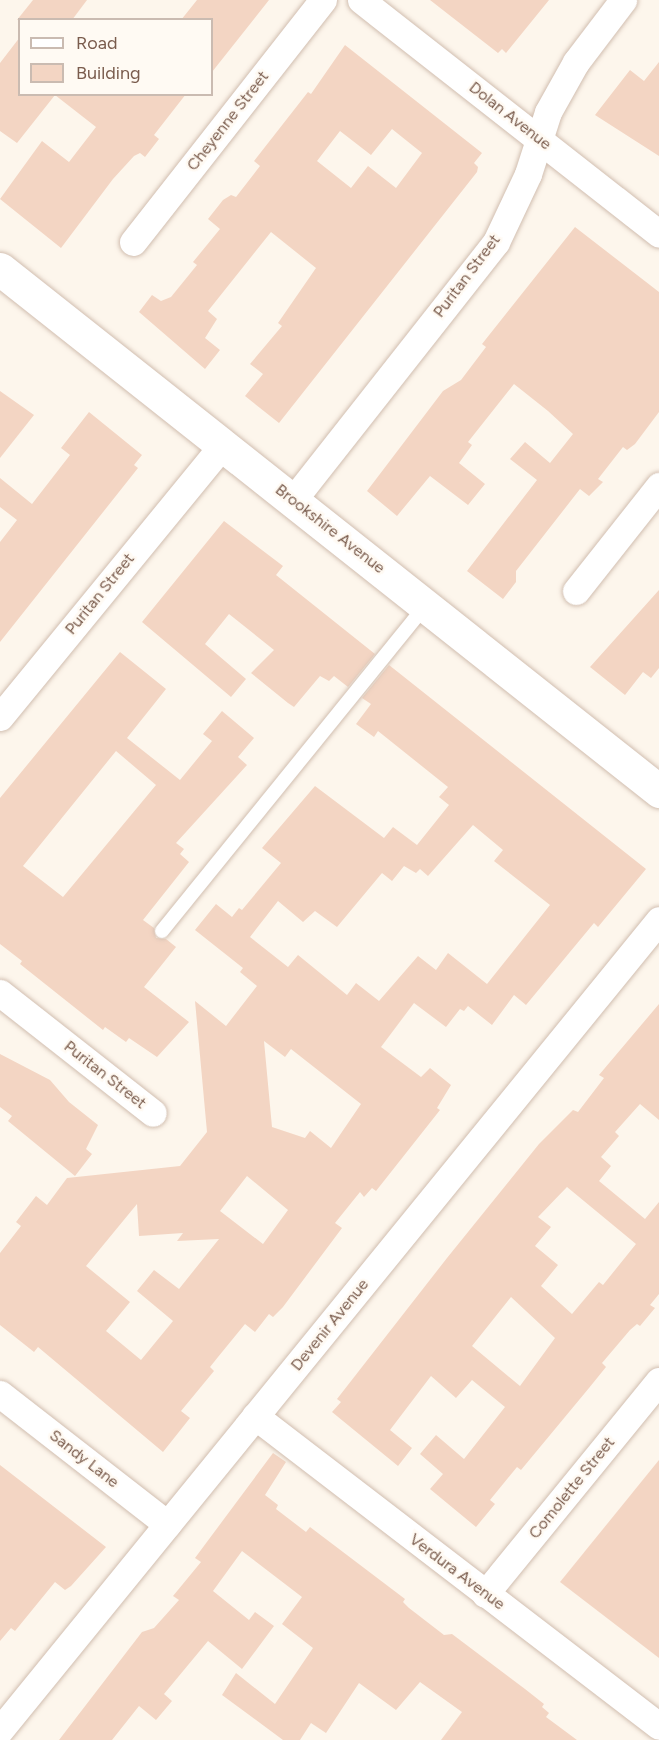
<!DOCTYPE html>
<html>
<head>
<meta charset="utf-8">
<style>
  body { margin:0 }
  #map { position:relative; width:659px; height:1740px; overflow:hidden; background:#fdf6ec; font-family:Figtree,sans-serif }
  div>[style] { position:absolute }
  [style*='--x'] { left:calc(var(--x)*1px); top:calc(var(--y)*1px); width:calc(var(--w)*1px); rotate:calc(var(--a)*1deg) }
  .building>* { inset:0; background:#f3d5c3 }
  .roads { filter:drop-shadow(0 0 2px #d1beb0) drop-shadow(0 0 2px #d1beb0) }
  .service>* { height:14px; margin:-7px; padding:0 7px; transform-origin:7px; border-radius:7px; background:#fff }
  .minor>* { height:27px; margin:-13.5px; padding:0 13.5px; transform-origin:13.5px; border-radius:13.5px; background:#fff }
  .tertiary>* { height:33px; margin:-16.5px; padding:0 16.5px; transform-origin:16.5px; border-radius:16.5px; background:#fff }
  span { translate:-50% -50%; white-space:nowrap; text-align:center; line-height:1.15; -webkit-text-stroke:5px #fffaf3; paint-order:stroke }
  .street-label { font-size:16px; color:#7a5c4d }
  .legend { position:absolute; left:18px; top:18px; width:195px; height:78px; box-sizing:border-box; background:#fffaf3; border:2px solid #cabbb1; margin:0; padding:8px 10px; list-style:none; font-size:18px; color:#7a5c4d }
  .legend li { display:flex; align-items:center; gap:12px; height:30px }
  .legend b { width:30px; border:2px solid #cabbb1 }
</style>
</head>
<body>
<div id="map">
  <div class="building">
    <div style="clip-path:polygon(33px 0,87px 0,72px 20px,17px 20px)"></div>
    <div style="clip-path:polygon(197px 0,269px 0,212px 72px,212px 20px,181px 20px)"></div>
    <div style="clip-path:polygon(430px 0,549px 0,506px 53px,502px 49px,498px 53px)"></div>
    <div style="clip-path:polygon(20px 37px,20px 94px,186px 94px,154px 135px,159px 139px,145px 157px,140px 153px,134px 156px,113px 179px,61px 248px,0 199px,42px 141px,69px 162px,96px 127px,55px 95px,17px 143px,0 131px,0 63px)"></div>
    <div style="clip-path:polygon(evenodd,345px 45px,482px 153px,474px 163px,478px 167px,477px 172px,279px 423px,245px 396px,263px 374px,250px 364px,282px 326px,278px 323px,316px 268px,271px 232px,208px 311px,217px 319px,205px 338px,220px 350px,205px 369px,139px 312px,152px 295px,161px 301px,171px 297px,197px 265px,193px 262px,220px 229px,208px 219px,223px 200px,231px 195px,236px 197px,260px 166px,254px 161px,308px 92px,311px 94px,345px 45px,392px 129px,422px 153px,396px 188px,368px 166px,351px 188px,317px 161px,340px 131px,371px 155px,392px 129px)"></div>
    <div style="clip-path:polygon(659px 62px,659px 156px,595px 115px,630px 70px,644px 81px)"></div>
    <div style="clip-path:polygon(575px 227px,659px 292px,659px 412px,635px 444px,627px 450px,623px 447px,598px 479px,603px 482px,589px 496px,580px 489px,516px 571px,516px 582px,503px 599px,467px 571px,537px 480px,510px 459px,525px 442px,550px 463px,573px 434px,548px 411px,514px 384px,468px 442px,472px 445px,459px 463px,485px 484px,468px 505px,430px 476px,397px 516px,367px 491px,443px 391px,461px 380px,486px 347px,482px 344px)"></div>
    <div style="clip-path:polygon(0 391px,34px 415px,0 458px)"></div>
    <div style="clip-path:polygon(89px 412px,142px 455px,134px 465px,138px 468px,0 642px,0 542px,17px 520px,0 507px,0 478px,32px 504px,70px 455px,61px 448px)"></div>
    <div style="clip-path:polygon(224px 521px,283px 566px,276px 575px,375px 654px,348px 687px,334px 676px,329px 681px,320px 676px,294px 707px,288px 703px,251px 673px,274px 650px,229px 614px,205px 644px,246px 679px,231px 697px,142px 622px)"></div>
    <div style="clip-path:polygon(659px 590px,659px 668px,651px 678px,643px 672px,625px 695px,590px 667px)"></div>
    <div style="clip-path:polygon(evenodd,120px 652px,166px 689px,127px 738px,180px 780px,212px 741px,203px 734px,222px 711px,254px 738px,238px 757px,247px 765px,176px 843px,184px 849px,180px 854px,189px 862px,143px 920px,154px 928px,156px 938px,166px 939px,176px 947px,144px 987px,189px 1022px,157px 1057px,129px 1038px,126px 1042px,105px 1027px,103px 1030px,20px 964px,22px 961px,0 944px,0 798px,120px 652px,116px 751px,156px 785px,63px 897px,23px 866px,116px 751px)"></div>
    <div style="clip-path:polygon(evenodd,389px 665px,646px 869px,598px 927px,594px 923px,526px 1005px,514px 995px,492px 1025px,468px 1006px,464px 1011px,460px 1009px,446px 1027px,414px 1003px,381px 1047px,421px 1077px,430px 1068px,451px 1085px,437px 1108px,440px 1110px,376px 1191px,372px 1188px,364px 1197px,360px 1192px,335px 1223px,342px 1228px,283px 1307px,273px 1317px,269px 1314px,255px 1332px,245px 1324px,218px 1357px,210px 1367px,214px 1371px,181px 1411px,190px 1418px,163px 1452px,38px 1347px,34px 1352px,0 1325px,0 1253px,21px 1226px,16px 1222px,36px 1196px,47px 1205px,67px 1178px,180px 1166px,207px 1132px,195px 1001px,226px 1026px,257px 986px,240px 972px,243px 968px,195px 930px,216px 904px,232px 917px,239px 908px,242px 910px,281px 863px,262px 848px,315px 786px,384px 838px,393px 827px,417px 845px,449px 805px,439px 797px,448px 787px,378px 731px,374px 737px,356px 724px,371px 704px,362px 698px,389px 665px,473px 825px,503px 850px,494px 861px,550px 905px,487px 984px,448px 953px,436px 970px,418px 956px,379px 1001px,356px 983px,347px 995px,298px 955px,288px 967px,250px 937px,278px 901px,303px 922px,315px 911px,337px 927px,382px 873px,392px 881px,404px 866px,416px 873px,420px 869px,428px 876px,473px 825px,389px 665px,264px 1041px,285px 1057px,291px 1049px,361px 1104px,331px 1148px,310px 1131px,305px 1138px,272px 1127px,264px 1041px,389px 665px,247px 1176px,288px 1210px,263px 1244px,220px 1211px,247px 1176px,389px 665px,137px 1204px,139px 1236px,183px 1233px,177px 1241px,219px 1239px,179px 1289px,154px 1270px,137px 1291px,173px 1321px,141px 1360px,106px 1331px,130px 1302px,86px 1266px,137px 1204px)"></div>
    <div style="clip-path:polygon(evenodd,659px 1004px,659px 1120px,640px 1104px,615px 1132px,619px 1136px,601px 1157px,611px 1166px,599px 1181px,645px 1219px,659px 1202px,659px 1294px,650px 1305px,655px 1308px,640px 1326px,637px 1324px,630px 1330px,602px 1363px,606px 1367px,589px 1388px,521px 1470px,517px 1467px,490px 1500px,495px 1504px,476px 1527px,430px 1489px,443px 1474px,420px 1454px,436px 1435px,464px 1459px,505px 1407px,472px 1380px,456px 1398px,431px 1376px,390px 1430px,412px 1448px,398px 1466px,332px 1412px,341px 1402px,337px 1399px,447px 1258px,539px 1144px,573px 1110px,578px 1112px,604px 1078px,599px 1075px,659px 1004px,567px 1187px,636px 1244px,603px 1285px,599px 1282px,572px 1314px,541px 1286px,558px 1265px,535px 1246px,551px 1227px,538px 1217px,567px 1187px,659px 1004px,511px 1297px,555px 1338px,520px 1386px,472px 1346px,511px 1297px)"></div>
    <div style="clip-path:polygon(0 1054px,50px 1080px,69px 1102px,98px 1125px,86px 1149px,92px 1154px,75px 1176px,8px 1121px,12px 1116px,0 1107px)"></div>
    <div style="clip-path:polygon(273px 1453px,286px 1462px,265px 1495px,278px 1505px,276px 1509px,306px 1532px,310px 1527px,405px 1599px,403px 1602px,409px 1608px,444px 1635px,452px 1634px,525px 1689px,544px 1704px,542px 1707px,549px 1713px,546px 1717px,577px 1740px,441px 1740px,462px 1712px,420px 1682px,396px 1710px,359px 1683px,326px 1733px,311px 1723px,300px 1740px,283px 1740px,222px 1695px,236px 1673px,275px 1704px,313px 1648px,282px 1624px,302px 1597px,242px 1551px,213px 1591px,249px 1620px,255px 1612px,274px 1626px,242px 1669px,208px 1641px,164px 1694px,172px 1701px,156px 1720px,139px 1706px,112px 1740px,59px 1740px,142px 1632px,154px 1628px,179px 1600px,173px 1596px,201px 1562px,195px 1558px)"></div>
    <div style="clip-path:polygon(659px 1460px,659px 1658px,560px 1582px)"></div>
    <div style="clip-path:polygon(0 1465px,106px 1547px,71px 1586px,65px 1590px,55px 1582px,15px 1631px,11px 1628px,0 1641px)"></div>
  </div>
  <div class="roads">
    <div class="service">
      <div style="--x:162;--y:931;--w:418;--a:-51"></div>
    </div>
    <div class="minor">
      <div style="--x:361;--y:0;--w:379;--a:38.1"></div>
      <div style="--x:133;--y:242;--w:308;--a:-51.9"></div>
      <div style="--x:293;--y:500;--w:328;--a:-51.8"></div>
      <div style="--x:496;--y:242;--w:75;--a:-64.8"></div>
      <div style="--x:528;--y:174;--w:65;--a:-72.1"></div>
      <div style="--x:548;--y:112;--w:57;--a:-60.8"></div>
      <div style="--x:576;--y:62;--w:78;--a:-52.8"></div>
      <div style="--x:576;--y:591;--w:134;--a:-51.7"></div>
      <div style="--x:0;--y:717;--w:352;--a:-50.7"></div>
      <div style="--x:0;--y:993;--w:194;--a:38.1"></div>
      <div style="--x:0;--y:1394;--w:212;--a:37.9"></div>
      <div style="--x:255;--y:1416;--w:509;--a:37.5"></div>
      <div style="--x:485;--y:1594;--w:275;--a:-50.8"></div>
      <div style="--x:0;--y:1730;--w:1044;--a:-50.87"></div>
    </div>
    <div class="tertiary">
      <div style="--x:0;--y:269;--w:841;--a:38.38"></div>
    </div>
  </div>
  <div class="street-label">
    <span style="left:510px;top:116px;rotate:38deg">Dolan Avenue</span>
    <span style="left:228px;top:121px;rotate:-52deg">Cheyenne Street</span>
    <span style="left:467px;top:276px;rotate:-53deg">Puritan Street</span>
    <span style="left:330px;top:529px;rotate:38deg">Brookshire Avenue</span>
    <span style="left:100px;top:594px;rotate:-51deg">Puritan Street</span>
    <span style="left:105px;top:1075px;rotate:38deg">Puritan Street</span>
    <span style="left:330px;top:1325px;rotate:-51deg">Devenir Avenue</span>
    <span style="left:84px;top:1459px;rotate:38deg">Sandy Lane</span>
    <span style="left:572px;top:1488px;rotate:-51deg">Comolette Street</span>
    <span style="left:457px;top:1572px;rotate:37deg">Verdura Avenue</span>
  </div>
  <ul class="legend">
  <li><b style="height:8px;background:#fff"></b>Road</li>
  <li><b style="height:16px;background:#f3d5c3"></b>Building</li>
  </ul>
</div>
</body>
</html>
